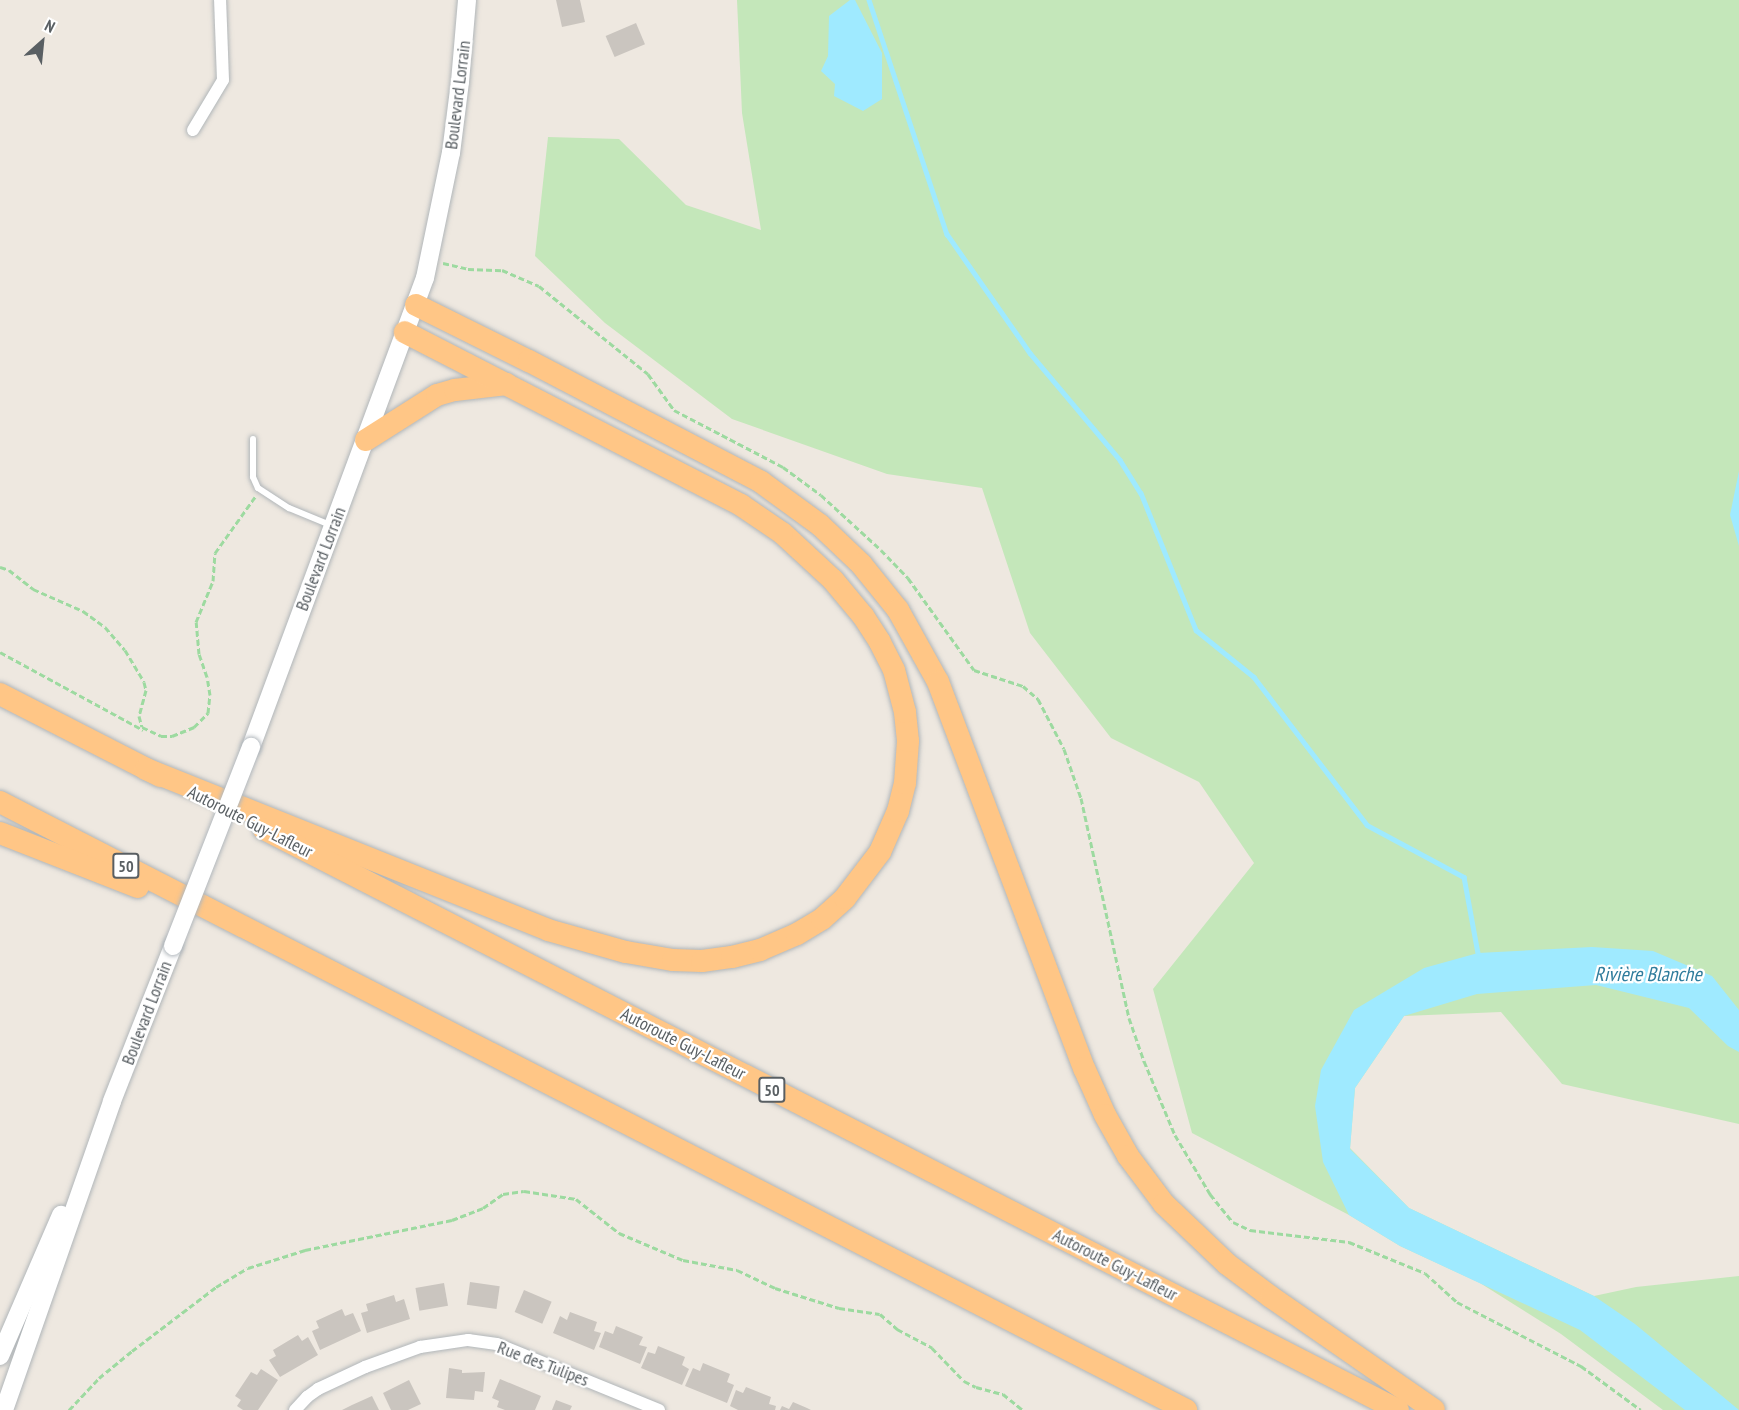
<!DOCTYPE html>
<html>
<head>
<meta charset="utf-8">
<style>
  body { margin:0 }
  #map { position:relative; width:1739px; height:1410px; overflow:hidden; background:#eee8e0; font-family:"PT Sans Narrow",sans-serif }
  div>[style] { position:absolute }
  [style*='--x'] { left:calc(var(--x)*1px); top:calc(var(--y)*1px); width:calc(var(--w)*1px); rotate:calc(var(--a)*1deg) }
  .green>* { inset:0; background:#c4e7ba }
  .water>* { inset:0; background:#9feaff }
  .stream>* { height:4.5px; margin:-2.25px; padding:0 2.25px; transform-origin:2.25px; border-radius:2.25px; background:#9feaff }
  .building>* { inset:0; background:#cac5bf; transform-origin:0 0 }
  .path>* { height:3px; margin-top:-1.5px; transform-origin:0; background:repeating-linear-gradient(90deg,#9ddaa0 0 6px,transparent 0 9px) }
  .roads { filter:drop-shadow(0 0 2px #b1b6b9) drop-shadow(0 0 2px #b1b6b9) }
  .service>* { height:6px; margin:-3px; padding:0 3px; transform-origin:3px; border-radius:3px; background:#fff }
  .minor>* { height:12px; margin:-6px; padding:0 6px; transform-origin:6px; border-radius:6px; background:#fff }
  .secondary>* { height:18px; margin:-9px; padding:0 9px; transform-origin:9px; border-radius:9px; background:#fff }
  .motorway>* { height:22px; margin:-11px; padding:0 11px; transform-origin:11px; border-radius:11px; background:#ffc686 }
  .bridges { filter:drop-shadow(0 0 2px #b2b8bd) drop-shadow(0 0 2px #b2b8bd) }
  .secondary-bridge>* { height:18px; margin:-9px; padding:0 9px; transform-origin:9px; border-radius:9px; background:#fff }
  span { translate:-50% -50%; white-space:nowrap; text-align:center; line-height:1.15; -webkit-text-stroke:4.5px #fff; paint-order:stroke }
  .shield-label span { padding:2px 4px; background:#fff; border:2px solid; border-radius:4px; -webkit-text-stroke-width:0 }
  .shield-label { font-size:16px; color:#595f63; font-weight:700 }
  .street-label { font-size:18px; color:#595f63 }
  .water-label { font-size:20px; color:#2f7c9c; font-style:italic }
  .north { position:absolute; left:12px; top:12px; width:60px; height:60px; -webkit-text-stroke:4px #fff; paint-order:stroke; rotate:27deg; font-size:16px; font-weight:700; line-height:24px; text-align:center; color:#595f63 }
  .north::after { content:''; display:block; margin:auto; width:21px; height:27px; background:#595f63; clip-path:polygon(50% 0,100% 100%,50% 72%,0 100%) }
</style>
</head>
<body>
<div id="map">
  <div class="green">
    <div style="clip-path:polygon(737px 0,1739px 0,1739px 1124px,1562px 1084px,1501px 1012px,1404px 1016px,1355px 1088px,1350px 1148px,1409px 1208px,1594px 1296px,1636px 1287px,1739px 1276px,1739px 1410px,1663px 1410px,1561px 1334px,1480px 1283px,1400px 1246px,1349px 1215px,1192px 1133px,1153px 989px,1254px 863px,1199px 782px,1111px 738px,1030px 633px,982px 488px,887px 474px,732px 419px,605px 323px,535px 256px,548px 137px,619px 139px,686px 205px,761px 230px,742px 113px)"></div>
  </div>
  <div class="water">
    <div style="clip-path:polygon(850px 0,855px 0,882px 53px,882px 99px,863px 111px,834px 96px,835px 84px,821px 71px,828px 56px,829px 16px)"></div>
    <div style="clip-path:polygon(1739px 471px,1739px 546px,1730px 515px)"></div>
    <div style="clip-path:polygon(1592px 947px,1653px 951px,1712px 976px,1739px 1010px,1739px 1052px,1728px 1046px,1689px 1008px,1596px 985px,1477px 994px,1404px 1016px,1355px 1088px,1350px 1149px,1409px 1208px,1594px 1296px,1635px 1324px,1739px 1410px,1685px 1410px,1580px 1330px,1400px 1246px,1349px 1215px,1323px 1162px,1315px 1106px,1321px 1070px,1354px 1010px,1424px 968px,1478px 953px)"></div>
  </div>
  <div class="stream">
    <div style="--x:869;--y:0;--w:247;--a:71.6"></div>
    <div style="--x:947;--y:234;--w:145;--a:55.1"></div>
    <div style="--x:1030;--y:353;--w:140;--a:49.9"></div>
    <div style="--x:1120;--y:460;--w:39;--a:58"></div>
    <div style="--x:1141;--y:493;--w:148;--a:68.1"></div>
    <div style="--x:1196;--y:630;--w:75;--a:39"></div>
    <div style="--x:1254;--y:677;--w:186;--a:52.6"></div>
    <div style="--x:1367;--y:825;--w:110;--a:28.2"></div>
    <div style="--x:1464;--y:877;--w:77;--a:79.6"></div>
  </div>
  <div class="building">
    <div style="clip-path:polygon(556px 0,580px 0,585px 22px,562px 27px)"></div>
    <div style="left:636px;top:23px;width:23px;height:33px;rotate:67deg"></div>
    <div style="left:470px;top:1282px;width:30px;height:23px;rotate:8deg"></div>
    <div style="left:444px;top:1283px;width:23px;height:29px;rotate:80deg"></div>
    <div style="left:524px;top:1290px;width:30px;height:24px;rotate:23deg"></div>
    <div style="clip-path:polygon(394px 1295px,396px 1302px,404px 1299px,410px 1319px,367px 1333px,361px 1313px,368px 1311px,366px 1304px)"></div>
    <div style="clip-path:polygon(342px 1309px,345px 1316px,353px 1313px,361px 1331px,320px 1350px,312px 1331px,319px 1328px,316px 1321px)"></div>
    <div style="clip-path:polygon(570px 1312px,597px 1322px,594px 1331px,601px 1333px,594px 1350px,553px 1333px,560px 1316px,567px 1320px)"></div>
    <div style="clip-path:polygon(616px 1326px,643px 1337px,639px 1345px,647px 1347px,640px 1364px,599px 1347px,605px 1331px,613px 1334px)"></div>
    <div style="clip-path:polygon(298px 1335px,302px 1341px,308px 1337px,318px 1355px,280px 1377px,269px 1360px,276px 1356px,273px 1350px)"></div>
    <div style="clip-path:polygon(658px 1346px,685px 1357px,682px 1365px,689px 1369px,682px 1385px,641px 1368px,648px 1352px,655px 1354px)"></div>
    <div style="clip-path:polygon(703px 1363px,730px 1374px,727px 1382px,734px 1385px,727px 1403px,685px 1386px,693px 1368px,700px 1371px)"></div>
    <div style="clip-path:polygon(449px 1368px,462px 1370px,462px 1373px,485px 1372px,483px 1392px,475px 1391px,474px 1400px,446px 1398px)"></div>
    <div style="clip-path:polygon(261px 1369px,278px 1380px,258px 1410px,243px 1410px,237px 1406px,241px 1400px,235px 1396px,251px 1372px,257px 1375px)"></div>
    <div style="clip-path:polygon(500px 1379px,541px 1396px,535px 1410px,505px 1410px,497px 1407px,499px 1401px,492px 1398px)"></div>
    <div style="clip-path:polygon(409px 1380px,421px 1404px,408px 1410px,391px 1410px,383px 1393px)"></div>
    <div style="clip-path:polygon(746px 1387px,771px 1397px,769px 1404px,776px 1406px,775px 1410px,738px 1410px,730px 1406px,736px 1390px,743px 1393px)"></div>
    <div style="clip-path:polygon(372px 1396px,379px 1410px,342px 1410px,352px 1405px)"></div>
    <div style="clip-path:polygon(556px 1400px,572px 1406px,570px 1410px,552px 1410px)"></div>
    <div style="clip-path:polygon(793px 1402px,807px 1408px,811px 1410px,780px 1410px,782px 1406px,789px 1409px)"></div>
  </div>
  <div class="path">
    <div style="--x:443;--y:263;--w:26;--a:13"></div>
    <div style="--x:468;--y:269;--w:34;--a:2"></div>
    <div style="--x:502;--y:270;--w:40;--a:23.4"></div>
    <div style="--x:539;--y:286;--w:140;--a:38.9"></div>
    <div style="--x:648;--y:374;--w:44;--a:54.2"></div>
    <div style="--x:674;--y:410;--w:123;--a:27.6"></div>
    <div style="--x:783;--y:467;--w:47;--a:36.4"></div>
    <div style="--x:821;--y:495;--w:81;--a:42.5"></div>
    <div style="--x:881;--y:550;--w:39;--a:46"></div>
    <div style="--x:908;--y:578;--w:113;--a:54.3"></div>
    <div style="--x:974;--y:670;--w:52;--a:18.1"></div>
    <div style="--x:1023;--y:686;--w:20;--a:41"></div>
    <div style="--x:1038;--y:699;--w:56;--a:62.5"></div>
    <div style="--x:1064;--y:749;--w:52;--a:70.9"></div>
    <div style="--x:1081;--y:798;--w:225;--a:77.7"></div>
    <div style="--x:1129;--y:1018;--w:46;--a:70.8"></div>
    <div style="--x:1144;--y:1061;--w:80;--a:67.3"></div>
    <div style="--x:1175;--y:1135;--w:69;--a:59.3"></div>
    <div style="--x:1210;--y:1194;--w:36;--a:51"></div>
    <div style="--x:1233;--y:1222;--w:19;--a:25"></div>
    <div style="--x:1250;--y:1230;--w:100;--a:6.9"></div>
    <div style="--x:1349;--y:1242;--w:82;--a:22.2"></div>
    <div style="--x:1425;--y:1273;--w:43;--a:42.2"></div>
    <div style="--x:1457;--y:1302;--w:140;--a:27.3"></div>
    <div style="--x:1581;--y:1366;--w:74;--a:36.3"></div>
    <div style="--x:0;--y:567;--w:9;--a:18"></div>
    <div style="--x:9;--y:570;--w:31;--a:38"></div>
    <div style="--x:33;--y:589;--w:55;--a:23.7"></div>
    <div style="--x:83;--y:611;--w:27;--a:36"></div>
    <div style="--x:105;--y:627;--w:30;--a:49"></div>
    <div style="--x:125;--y:650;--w:37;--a:59"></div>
    <div style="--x:144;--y:682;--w:8;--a:76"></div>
    <div style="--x:146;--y:690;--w:27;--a:105"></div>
    <div style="--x:139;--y:716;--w:11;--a:75"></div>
    <div style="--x:142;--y:727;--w:21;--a:25"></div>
    <div style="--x:161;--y:736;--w:11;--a:0"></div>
    <div style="--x:172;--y:736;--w:24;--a:-22"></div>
    <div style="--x:194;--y:727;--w:20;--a:-45"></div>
    <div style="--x:208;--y:713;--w:18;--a:-84"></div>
    <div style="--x:210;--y:695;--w:18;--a:-99"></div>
    <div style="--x:207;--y:677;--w:24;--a:-109"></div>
    <div style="--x:199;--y:654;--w:32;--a:-95"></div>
    <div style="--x:196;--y:622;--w:44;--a:-67.5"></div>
    <div style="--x:213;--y:581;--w:28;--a:-86"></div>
    <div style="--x:215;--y:553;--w:69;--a:-54.5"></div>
    <div style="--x:0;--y:652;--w:163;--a:28.6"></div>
    <div style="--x:69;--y:1410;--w:44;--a:-46.8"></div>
    <div style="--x:99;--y:1378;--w:43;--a:-39.3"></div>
    <div style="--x:132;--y:1351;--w:106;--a:-37.3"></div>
    <div style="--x:216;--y:1287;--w:37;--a:-31"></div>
    <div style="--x:248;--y:1268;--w:60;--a:-17.5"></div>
    <div style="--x:305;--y:1250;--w:150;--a:-11.5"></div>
    <div style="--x:452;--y:1220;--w:33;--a:-21"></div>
    <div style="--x:483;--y:1208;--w:24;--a:-35"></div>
    <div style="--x:503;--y:1194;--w:21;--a:-8"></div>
    <div style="--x:524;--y:1191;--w:53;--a:8.7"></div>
    <div style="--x:576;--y:1199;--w:55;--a:38.3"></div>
    <div style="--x:619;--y:1233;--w:69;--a:22.9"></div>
    <div style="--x:683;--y:1260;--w:55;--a:10.5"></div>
    <div style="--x:737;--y:1270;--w:42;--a:25.3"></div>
    <div style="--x:775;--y:1288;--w:67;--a:17.4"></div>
    <div style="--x:839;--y:1308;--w:41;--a:8.3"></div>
    <div style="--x:880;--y:1314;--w:23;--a:41"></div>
    <div style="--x:897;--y:1329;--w:40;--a:28"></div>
    <div style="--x:932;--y:1348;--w:46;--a:45.9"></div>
    <div style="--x:964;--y:1381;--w:13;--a:27"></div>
    <div style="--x:976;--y:1387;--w:28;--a:15"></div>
    <div style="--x:1003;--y:1394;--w:26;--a:39"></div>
  </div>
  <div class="roads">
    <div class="service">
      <div style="--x:253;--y:439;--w:38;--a:90"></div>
      <div style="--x:253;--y:477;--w:12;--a:66"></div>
      <div style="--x:258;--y:488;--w:37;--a:33"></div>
      <div style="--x:289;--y:508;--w:44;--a:22.5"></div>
    </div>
    <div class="minor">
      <div style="--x:193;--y:130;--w:58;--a:-59"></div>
      <div style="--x:223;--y:80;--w:80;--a:-92.1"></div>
      <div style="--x:295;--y:1410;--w:18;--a:-47"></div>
      <div style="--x:307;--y:1397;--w:14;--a:-36"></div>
      <div style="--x:318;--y:1389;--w:52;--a:-25.1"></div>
      <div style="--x:365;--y:1367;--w:59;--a:-20"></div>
      <div style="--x:420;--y:1347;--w:49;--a:-8.3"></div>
      <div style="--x:468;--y:1340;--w:29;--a:8"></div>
      <div style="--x:497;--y:1344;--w:175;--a:22.2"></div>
    </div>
    <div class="secondary">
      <div style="--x:251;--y:747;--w:500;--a:-69.65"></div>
      <div style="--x:425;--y:278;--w:128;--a:-78.3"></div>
      <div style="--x:451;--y:153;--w:72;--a:-82.8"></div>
      <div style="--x:460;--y:82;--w:82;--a:-85.1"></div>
      <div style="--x:0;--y:1356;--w:154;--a:-66.6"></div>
      <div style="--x:4;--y:1410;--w:327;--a:-70.7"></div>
      <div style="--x:112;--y:1101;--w:167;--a:-68.5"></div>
    </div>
    <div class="motorway">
      <div style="--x:416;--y:305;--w:126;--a:26.4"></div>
      <div style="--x:529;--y:361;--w:262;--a:27.5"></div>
      <div style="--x:761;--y:482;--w:73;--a:36.1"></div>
      <div style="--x:820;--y:525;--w:57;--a:43.6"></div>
      <div style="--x:861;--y:564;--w:59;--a:51.2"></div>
      <div style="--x:898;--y:610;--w:82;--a:60.9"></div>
      <div style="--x:938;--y:682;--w:413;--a:69.3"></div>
      <div style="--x:1084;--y:1068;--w:51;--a:65.9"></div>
      <div style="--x:1105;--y:1115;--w:47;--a:60.7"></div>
      <div style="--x:1128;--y:1156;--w:60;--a:53.1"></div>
      <div style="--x:1164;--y:1204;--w:87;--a:43.6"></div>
      <div style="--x:1227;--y:1264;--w:55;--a:36.9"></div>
      <div style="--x:1271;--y:1297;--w:198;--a:34.7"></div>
      <div style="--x:366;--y:440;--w:84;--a:-32.4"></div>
      <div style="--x:437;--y:395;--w:19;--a:-16"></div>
      <div style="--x:455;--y:390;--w:52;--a:-6.6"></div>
      <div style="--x:0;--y:694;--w:180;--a:27.1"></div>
      <div style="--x:146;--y:769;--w:433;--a:21.8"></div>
      <div style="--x:548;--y:930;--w:81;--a:15.8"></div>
      <div style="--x:626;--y:952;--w:48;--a:9.7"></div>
      <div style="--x:673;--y:960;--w:29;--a:2"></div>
      <div style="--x:702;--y:961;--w:30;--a:-8"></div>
      <div style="--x:732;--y:957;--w:29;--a:-14"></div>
      <div style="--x:760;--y:950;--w:40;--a:-23.4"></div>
      <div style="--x:797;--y:934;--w:29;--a:-31"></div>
      <div style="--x:822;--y:919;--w:31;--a:-42"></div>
      <div style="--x:845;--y:898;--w:58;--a:-52.7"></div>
      <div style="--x:880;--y:852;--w:45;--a:-66.3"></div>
      <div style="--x:898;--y:811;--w:29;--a:-76"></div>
      <div style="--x:905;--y:783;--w:42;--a:-85.9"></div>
      <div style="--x:908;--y:741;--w:29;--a:-96"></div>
      <div style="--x:905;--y:712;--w:43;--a:-104.7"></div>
      <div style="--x:894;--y:670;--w:31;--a:-117"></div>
      <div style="--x:880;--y:642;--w:31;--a:-123"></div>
      <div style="--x:863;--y:616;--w:47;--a:-129.8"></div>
      <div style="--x:833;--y:580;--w:69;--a:-137.3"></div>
      <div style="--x:782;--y:533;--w:50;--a:-145.7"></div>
      <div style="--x:741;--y:505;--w:378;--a:-152.8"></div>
      <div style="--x:0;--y:802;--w:1333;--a:27.14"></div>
      <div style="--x:264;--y:829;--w:1274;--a:27.13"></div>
      <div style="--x:0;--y:833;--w:148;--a:21.4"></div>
    </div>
  </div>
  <div class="bridges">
    <div class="secondary-bridge">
      <div style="--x:173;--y:946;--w:214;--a:-68.6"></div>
    </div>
  </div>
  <div class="shield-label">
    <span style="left:126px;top:866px">50</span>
    <span style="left:772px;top:1090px">50</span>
  </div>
  <div class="street-label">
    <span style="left:458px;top:95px;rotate:-83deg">Boulevard Lorrain</span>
    <span style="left:321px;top:559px;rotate:-69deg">Boulevard Lorrain</span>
    <span style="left:250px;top:822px;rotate:27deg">Autoroute Guy-Lafleur</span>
    <span style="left:147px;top:1013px;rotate:-69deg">Boulevard Lorrain</span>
    <span style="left:683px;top:1044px;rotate:27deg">Autoroute Guy-Lafleur</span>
    <span style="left:1115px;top:1265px;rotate:27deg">Autoroute Guy-Lafleur</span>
    <span style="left:543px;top:1364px;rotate:21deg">Rue des Tulipes</span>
  </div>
  <div class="water-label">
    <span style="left:1648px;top:974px">Rivière Blanche</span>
  </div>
  <div class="north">N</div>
</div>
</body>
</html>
